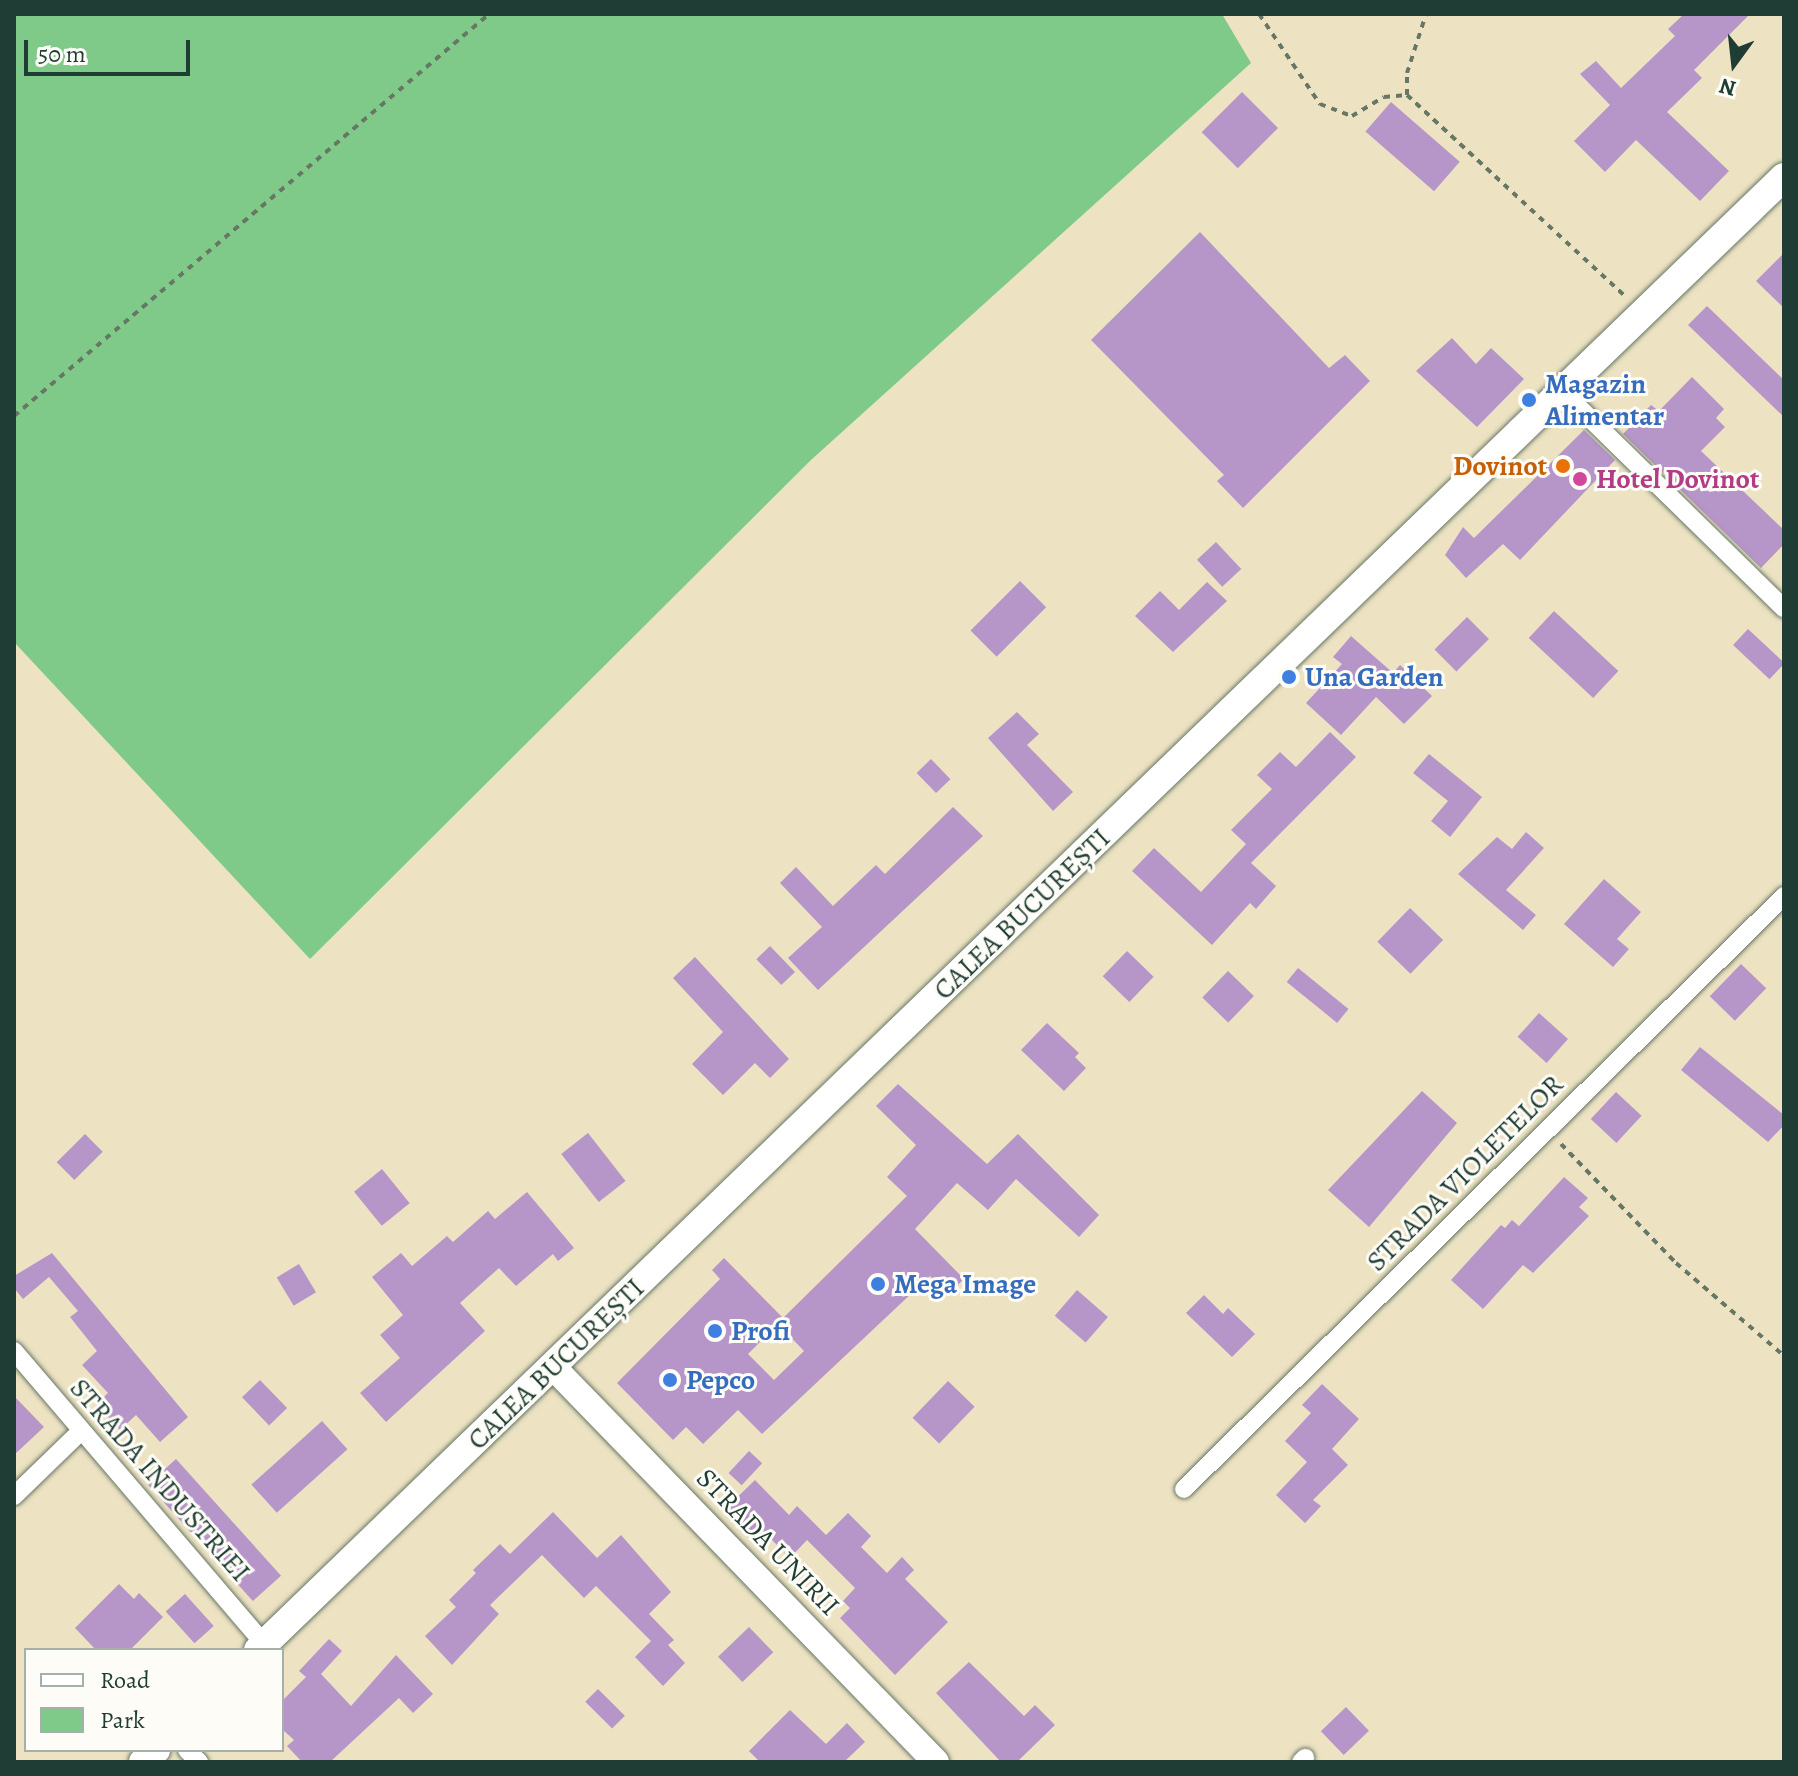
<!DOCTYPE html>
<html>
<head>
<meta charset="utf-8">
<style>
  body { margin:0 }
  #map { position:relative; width:1798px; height:1776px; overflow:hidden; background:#ede3c3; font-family:Alegreya,serif }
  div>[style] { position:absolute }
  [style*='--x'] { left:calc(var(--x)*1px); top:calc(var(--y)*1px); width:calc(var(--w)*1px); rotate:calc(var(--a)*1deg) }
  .green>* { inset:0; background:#7fca89 }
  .building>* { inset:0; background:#b696c9; transform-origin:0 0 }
  .path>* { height:4px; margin-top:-2px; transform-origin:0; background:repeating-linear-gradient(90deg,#677766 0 6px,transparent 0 12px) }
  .roads { filter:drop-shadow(0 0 2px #677766) drop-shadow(0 0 2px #677766) }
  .minor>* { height:18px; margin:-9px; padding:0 9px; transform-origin:9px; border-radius:9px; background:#fff }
  .secondary>* { height:26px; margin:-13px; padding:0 13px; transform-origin:13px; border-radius:13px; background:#fff }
  .primary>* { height:28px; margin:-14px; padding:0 14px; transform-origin:14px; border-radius:14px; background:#fff }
  .dots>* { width:22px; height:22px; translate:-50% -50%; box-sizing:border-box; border:4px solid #fdfcf7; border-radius:50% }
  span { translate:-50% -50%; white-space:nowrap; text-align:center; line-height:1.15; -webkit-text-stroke:6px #fdfcf7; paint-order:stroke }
  .shop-label { font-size:28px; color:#366cbe; font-weight:700 }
  .left { translate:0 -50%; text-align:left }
  .food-label { font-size:28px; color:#c56008; font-weight:700 }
  .right { translate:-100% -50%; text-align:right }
  .hotel-label { font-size:28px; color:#b23c85; font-weight:700 }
  .street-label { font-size:28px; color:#1f3d34 }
  .frame { position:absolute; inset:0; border:16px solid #1f3d34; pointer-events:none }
  .legend { position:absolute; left:24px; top:1648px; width:260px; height:104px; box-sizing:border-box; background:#fdfcf7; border:2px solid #a4b0a9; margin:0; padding:10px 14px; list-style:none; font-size:24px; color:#1f3d34 }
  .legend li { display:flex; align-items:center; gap:16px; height:40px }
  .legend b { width:40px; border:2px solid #a4b0a9 }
  .north { position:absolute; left:1694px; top:24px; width:80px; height:80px; -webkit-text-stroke:6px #fdfcf7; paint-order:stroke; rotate:195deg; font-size:22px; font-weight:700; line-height:32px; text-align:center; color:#1f3d34 }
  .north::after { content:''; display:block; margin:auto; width:28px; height:36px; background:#1f3d34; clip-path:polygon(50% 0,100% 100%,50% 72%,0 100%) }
  .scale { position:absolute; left:24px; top:40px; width:166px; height:36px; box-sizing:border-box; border:4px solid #1f3d34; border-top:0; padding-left:10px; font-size:24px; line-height:28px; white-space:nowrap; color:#1f3d34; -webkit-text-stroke:6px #fdfcf7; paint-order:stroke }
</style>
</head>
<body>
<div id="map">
  <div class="green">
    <div style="clip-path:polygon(14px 14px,1222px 14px,1251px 63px,811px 460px,310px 959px,14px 642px)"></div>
  </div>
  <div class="building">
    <div style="clip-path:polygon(1684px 14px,1750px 14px,1694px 70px,1702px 78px,1667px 112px,1729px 171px,1700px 201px,1636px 140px,1605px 172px,1574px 141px,1610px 105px,1580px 74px,1596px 61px,1621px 88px,1675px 36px,1668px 29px)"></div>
    <div style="left:1242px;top:92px;width:51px;height:57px;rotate:45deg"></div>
    <div style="left:1391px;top:102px;width:91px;height:39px;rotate:41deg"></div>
    <div style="clip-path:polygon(1200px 232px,1329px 368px,1345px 355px,1370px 381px,1243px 508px,1217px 481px,1224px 475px,1091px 340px)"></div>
    <div style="clip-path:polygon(1784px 253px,1784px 308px,1756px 281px)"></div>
    <div style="clip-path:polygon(1707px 306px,1784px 380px,1784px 417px,1688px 325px)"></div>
    <div style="clip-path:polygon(1452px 338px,1476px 364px,1491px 348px,1524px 379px,1477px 427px,1416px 371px)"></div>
    <div style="clip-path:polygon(1692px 377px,1724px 409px,1716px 418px,1725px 427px,1701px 451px,1784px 530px,1784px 544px,1761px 568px,1623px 434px,1651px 405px,1659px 411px)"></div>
    <div style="clip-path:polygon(1584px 430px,1615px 460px,1520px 560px,1503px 544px,1466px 578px,1445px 555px,1463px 527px,1474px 538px)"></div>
    <div style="left:1216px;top:542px;width:37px;height:26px;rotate:47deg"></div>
    <div style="left:1020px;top:581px;width:37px;height:70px;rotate:45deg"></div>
    <div style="clip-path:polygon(1207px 582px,1227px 601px,1173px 652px,1135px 616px,1160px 591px,1179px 610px)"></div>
    <div style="left:1554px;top:611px;width:88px;height:37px;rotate:43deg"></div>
    <div style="left:1467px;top:617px;width:31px;height:46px;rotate:45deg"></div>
    <div style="left:1748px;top:629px;width:50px;height:22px;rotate:43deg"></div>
    <div style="clip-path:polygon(1351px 636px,1393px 673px,1400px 665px,1432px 696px,1404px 724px,1376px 697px,1341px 735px,1306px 703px,1342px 664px,1333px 657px)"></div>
    <div style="clip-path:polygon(1017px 712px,1039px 734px,1027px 745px,1073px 792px,1053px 811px,988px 738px)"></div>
    <div style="clip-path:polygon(1330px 732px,1356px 757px,1251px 863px,1276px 886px,1256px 909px,1250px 903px,1212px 945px,1132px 871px,1154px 848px,1201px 892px,1246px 844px,1231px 830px,1272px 789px,1257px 775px,1280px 752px,1296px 767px)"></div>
    <div style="clip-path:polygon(1429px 754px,1482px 797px,1450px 837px,1431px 821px,1448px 801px,1413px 773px)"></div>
    <div style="left:931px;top:759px;width:28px;height:20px;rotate:46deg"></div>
    <div style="clip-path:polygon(953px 807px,983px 836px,818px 990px,788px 958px,822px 927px,780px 883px,796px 867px,833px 906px,876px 865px,885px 874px)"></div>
    <div style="clip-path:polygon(1526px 832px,1544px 848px,1506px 890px,1536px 915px,1523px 930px,1458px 874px,1497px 837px,1512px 849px)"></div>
    <div style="clip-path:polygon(1604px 879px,1641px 912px,1617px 939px,1629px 949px,1613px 967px,1564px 924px)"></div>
    <div style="left:1410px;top:908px;width:46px;height:47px;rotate:44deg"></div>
    <div style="left:770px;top:946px;width:36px;height:19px;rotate:46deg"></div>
    <div style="left:1127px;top:951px;width:37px;height:35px;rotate:44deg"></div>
    <div style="clip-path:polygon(695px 957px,789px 1059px,770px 1078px,755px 1063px,723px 1095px,692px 1064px,723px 1032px,673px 978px)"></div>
    <div style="left:1741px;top:964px;width:35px;height:45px;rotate:44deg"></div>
    <div style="left:1298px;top:968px;width:65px;height:18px;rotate:39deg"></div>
    <div style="left:1228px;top:971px;width:36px;height:37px;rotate:44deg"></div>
    <div style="left:1539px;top:1013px;width:39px;height:32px;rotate:42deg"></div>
    <div style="clip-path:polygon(1047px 1023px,1079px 1053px,1075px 1057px,1086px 1068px,1064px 1091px,1021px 1050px)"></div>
    <div style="clip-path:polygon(1700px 1047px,1784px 1115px,1784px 1125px,1768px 1142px,1681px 1070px)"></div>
    <div style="clip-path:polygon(evenodd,898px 1084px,987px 1164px,1018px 1134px,1099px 1215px,1079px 1237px,1016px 1179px,988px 1210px,957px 1183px,915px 1229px,964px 1279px,948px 1294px,930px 1276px,762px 1434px,738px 1410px,703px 1444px,686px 1427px,673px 1440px,617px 1383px,720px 1279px,712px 1270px,724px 1258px,783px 1318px,907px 1196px,887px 1177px,916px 1145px,876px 1106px,898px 1084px,778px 1324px,804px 1351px,774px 1380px,748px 1354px,778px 1324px)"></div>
    <div style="clip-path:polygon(1422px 1091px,1457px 1123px,1369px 1227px,1328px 1190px)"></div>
    <div style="left:1616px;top:1092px;width:35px;height:37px;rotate:43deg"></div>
    <div style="left:588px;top:1133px;width:61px;height:34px;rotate:52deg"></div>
    <div style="left:85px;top:1134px;width:25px;height:40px;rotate:45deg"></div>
    <div style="left:382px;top:1169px;width:44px;height:36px;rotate:51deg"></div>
    <div style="clip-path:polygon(1564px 1177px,1588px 1198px,1579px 1207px,1589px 1216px,1533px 1273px,1523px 1265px,1483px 1309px,1451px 1280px,1501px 1225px,1505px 1228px,1512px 1220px,1519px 1226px)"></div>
    <div style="clip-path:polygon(527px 1192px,574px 1248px,558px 1261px,553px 1254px,516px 1286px,499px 1268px,460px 1303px,485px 1331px,386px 1422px,360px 1393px,400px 1358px,380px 1335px,403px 1315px,372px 1277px,401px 1253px,412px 1266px,447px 1236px,453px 1242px,488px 1211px,495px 1219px)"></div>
    <div style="clip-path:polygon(52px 1253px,188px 1417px,160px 1442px,136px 1415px,120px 1430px,96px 1404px,108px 1393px,82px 1365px,97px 1351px,70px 1317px,78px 1311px,49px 1277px,23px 1299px,14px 1288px,14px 1276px)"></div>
    <div style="left:299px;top:1264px;width:33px;height:26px;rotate:59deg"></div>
    <div style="left:1077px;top:1290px;width:41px;height:34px;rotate:41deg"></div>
    <div style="clip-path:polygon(1204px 1295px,1223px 1314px,1228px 1308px,1255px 1334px,1232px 1357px,1186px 1313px)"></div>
    <div style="left:260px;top:1380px;width:39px;height:25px;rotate:46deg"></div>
    <div style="left:948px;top:1381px;width:37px;height:51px;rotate:44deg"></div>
    <div style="clip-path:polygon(1322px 1384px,1359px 1419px,1332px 1449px,1348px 1465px,1313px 1500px,1321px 1506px,1305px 1523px,1276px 1495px,1307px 1462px,1285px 1441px,1311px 1413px,1302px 1405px)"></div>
    <div style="clip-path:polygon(14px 1396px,44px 1427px,14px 1455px)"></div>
    <div style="left:322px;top:1421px;width:38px;height:95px;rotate:48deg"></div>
    <div style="left:749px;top:1451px;width:18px;height:30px;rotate:43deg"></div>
    <div style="left:176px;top:1459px;width:157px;height:38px;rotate:48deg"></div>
    <div style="clip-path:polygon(755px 1480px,789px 1515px,797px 1506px,826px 1535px,848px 1513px,871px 1536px,861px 1547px,887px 1573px,902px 1557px,914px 1570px,905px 1579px,948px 1622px,895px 1675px,840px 1618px,850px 1608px,843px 1601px,855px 1588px,807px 1540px,790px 1558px,760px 1528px,749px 1538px,723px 1511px)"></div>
    <div style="clip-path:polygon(553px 1512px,597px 1558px,621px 1535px,671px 1592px,649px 1614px,674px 1640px,668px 1645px,685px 1663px,663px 1686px,635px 1657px,651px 1641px,596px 1586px,584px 1598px,542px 1555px,490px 1605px,499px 1614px,452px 1665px,425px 1636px,456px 1607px,449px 1600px,476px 1573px,473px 1570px,500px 1544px,510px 1554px)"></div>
    <div style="clip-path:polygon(119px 1584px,134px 1599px,139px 1593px,163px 1617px,130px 1650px,96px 1650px,75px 1628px)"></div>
    <div style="left:185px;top:1594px;width:43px;height:26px;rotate:48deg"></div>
    <div style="left:749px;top:1627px;width:35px;height:43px;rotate:46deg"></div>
    <div style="clip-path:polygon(329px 1639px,342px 1651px,321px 1674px,351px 1706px,396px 1655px,433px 1694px,413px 1713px,399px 1698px,330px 1762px,302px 1762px,287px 1746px,294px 1740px,282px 1729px,282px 1701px,306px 1677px,299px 1671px)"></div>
    <div style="clip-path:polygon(969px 1662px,1024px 1716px,1035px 1705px,1055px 1725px,1017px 1762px,1001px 1762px,936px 1693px)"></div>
    <div style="left:598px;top:1689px;width:38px;height:18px;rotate:45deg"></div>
    <div style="left:1346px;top:1707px;width:33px;height:35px;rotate:46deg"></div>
    <div style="clip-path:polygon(790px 1710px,826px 1744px,847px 1723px,865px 1742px,844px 1762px,760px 1762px,749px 1751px)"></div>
  </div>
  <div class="path">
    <div style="--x:1259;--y:14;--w:109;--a:55.9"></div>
    <div style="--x:1320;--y:104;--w:34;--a:21"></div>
    <div style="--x:1352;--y:116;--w:37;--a:-31"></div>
    <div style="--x:1384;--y:97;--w:23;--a:-5"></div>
    <div style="--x:1407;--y:95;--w:298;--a:42.7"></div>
    <div style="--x:1407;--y:95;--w:22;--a:-90"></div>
    <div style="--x:1407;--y:73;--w:62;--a:-72.1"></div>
    <div style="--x:14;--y:416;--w:622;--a:-40.24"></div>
    <div style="--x:1561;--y:1144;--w:165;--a:46"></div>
    <div style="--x:1676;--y:1263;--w:143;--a:40.7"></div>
  </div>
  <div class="roads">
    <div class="minor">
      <div style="--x:1561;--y:390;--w:312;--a:44.4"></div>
      <div style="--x:14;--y:1351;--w:385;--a:49.5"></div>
      <div style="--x:1184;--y:1489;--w:844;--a:-44.66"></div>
      <div style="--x:14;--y:1496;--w:93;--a:-44.1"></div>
      <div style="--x:187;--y:1750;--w:17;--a:45"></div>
      <div style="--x:1301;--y:1762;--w:6;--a:-45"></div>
    </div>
    <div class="secondary">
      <div style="--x:553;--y:1367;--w:550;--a:45.88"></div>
    </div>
    <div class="primary">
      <div style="--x:258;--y:1650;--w:2121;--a:-43.99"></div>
      <div style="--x:143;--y:1762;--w:18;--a:-43"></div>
    </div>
  </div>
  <div class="dots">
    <div style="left:1529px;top:400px;background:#3f7fe0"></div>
    <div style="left:1563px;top:466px;background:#e8710a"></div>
    <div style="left:1580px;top:479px;background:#d1479c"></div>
    <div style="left:1289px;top:677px;background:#3f7fe0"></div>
    <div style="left:878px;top:1284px;background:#3f7fe0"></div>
    <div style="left:715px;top:1331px;background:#3f7fe0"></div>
    <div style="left:670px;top:1380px;background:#3f7fe0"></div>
  </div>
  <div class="shop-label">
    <span class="left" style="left:1545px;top:400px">Magazin<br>Alimentar</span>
    <span class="left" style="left:1305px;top:677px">Una Garden</span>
    <span class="left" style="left:894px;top:1284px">Mega Image</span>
    <span class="left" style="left:731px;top:1331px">Profi</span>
    <span class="left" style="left:686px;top:1380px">Pepco</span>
  </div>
  <div class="food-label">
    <span class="right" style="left:1547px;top:466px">Dovinot</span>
  </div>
  <div class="hotel-label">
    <span class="left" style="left:1596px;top:479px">Hotel Dovinot</span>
  </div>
  <div class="street-label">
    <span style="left:1022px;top:914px;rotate:-44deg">CALEA BUCUREȘTI</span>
    <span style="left:1465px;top:1173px;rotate:-45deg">STRADA VIOLETELOR</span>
    <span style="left:556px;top:1364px;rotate:-44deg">CALEA BUCUREȘTI</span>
    <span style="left:160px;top:1480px;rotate:49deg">STRADA INDUSTRIEI</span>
    <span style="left:768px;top:1542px;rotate:46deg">STRADA UNIRII</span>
  </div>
  <div class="frame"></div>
  <ul class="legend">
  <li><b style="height:10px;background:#fff"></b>Road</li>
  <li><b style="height:22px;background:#7fca89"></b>Park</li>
  </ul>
  <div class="north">N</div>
  <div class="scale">50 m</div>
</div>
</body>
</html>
